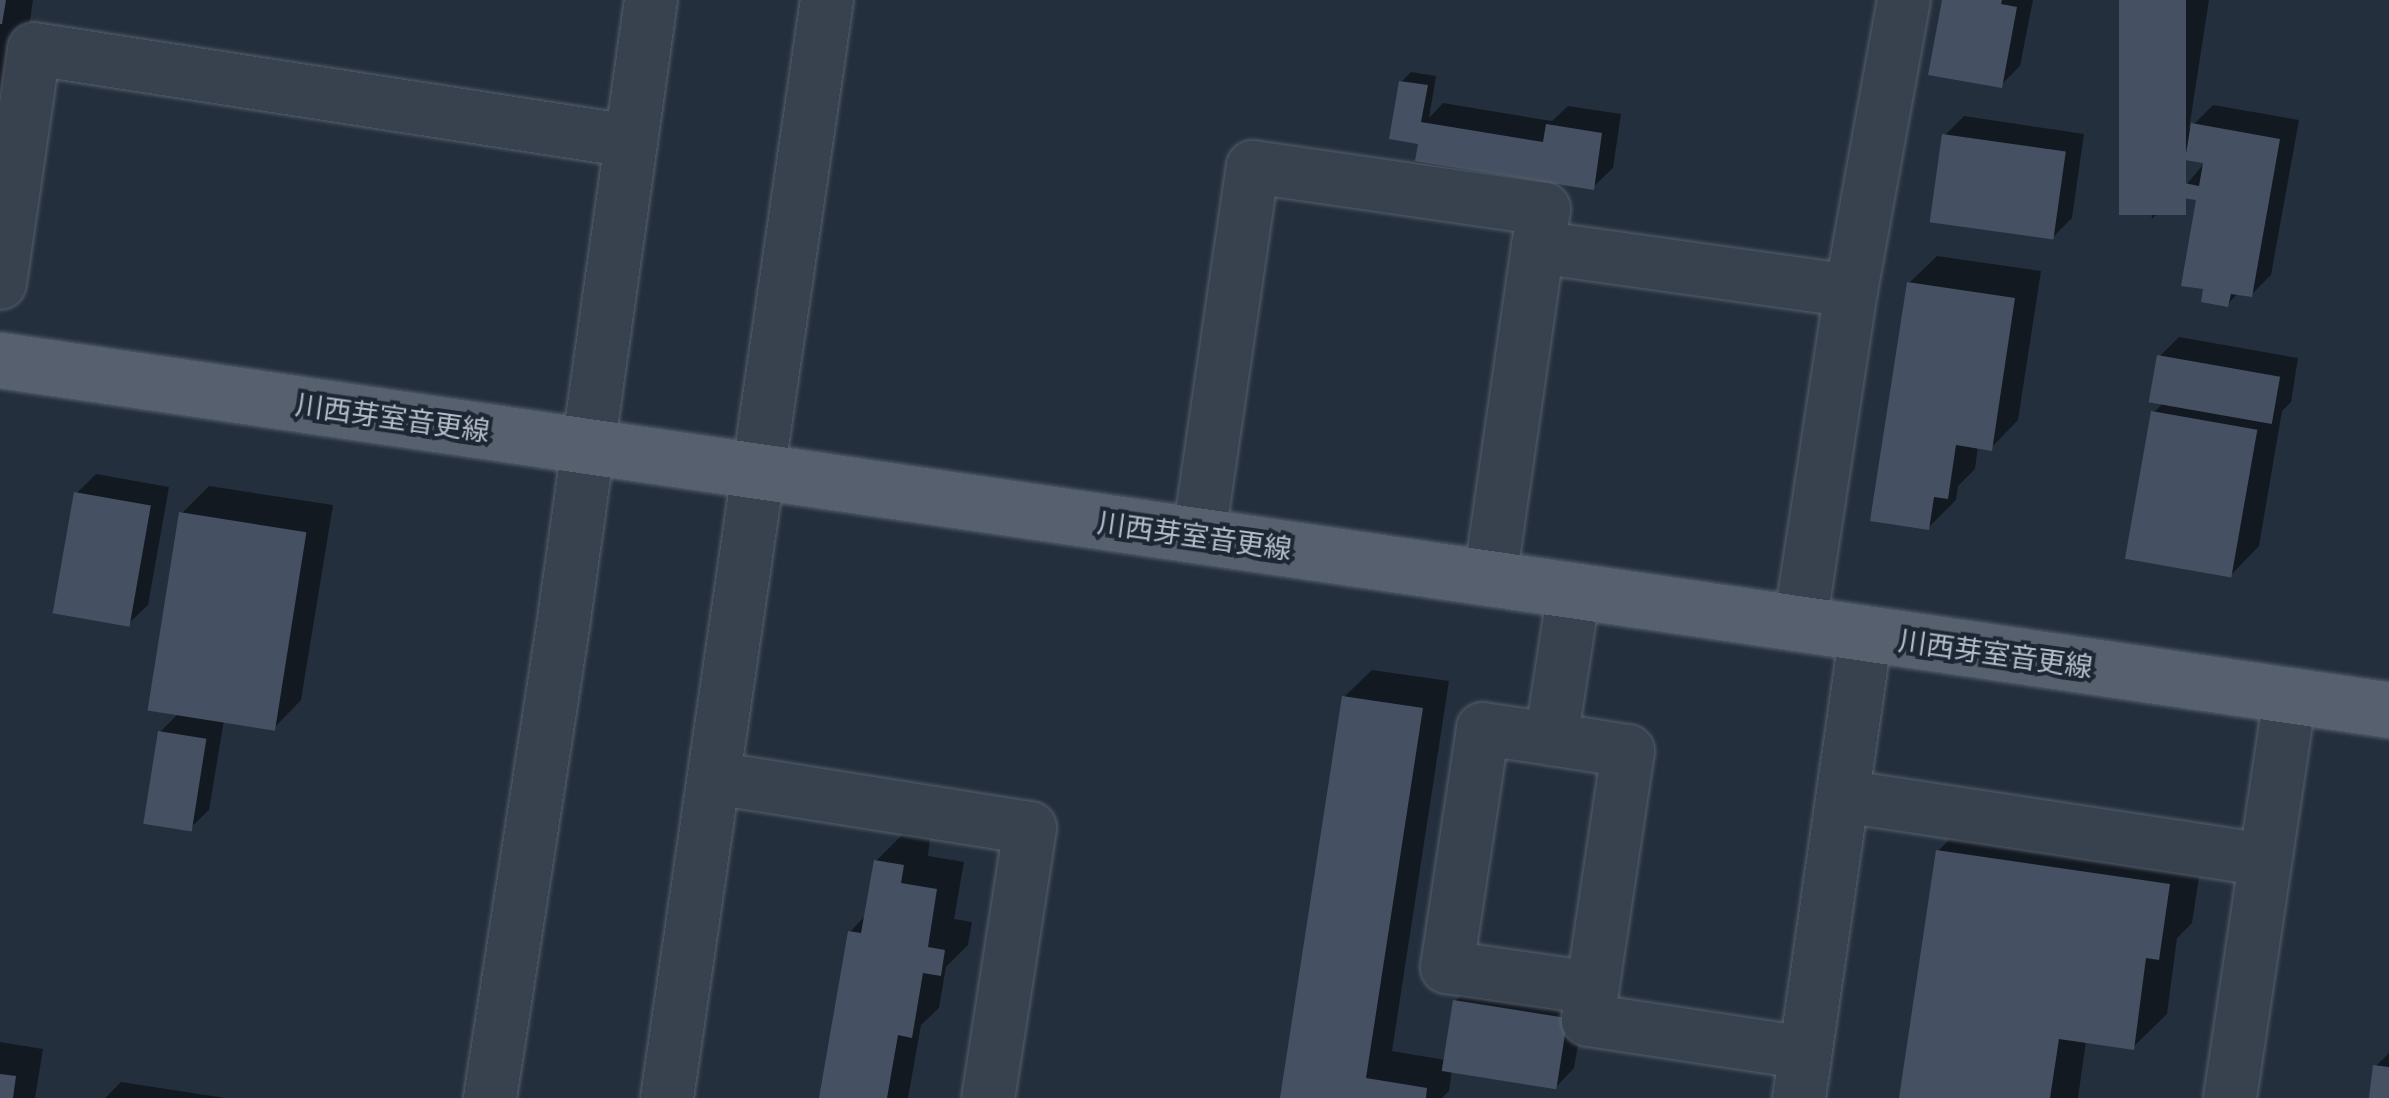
<!DOCTYPE html>
<html>
<head>
<meta charset="utf-8">
<style>
  body { margin:0 }
  #map { position:relative; width:2389px; height:1098px; overflow:hidden; background:#242f3e; font-family:"Open Sans","Noto Sans JP",sans-serif }
  div>[style] { position:absolute }
  [style*='--x'] { left:calc(var(--x)*1px); top:calc(var(--y)*1px); width:calc(var(--w)*1px); rotate:calc(var(--a)*1deg) }
  .shadow>* { inset:0; background:#0007 }
  .building>* { inset:0; background:#455162; transform-origin:0 0 }
  .roads { filter:drop-shadow(0 0 2px #565f6c) drop-shadow(0 0 2px #565f6c) }
  .minor>* { height:52px; margin:-26px; padding:0 26px; transform-origin:26px; border-radius:26px; background:#38414e }
  .major>* { height:55px; margin:-27.5px; padding:0 27.5px; transform-origin:27.5px; border-radius:27.5px; background:#56606e }
  span { translate:-50% -50%; white-space:nowrap; text-align:center; line-height:1.15; -webkit-text-stroke:8px #1d2633; paint-order:stroke }
  .street-label { font-size:28px; color:#b4bcc9 }
</style>
</head>
<body>
<div id="map">
  <div class="shadow">
    <div style="clip-path:polygon(0 0,33px 0,12px 147px,0 159px)"></div>
    <div style="clip-path:polygon(1945px 0,2033px 0,2020px 66px,2001px 85px)"></div>
    <div style="clip-path:polygon(2121px 0,2209px 0,2189px 129px,2213px 105px,2299px 120px,2271px 275px,2251px 295px,2239px 292px,2228px 304px,2199px 198px,2187px 184px,2206px 161px,2184px 157px,2179px 191px,2152px 219px)"></div>
    <div style="clip-path:polygon(1411px 72px,1436px 76px,1429px 118px,1443px 103px,1552px 121px,1568px 106px,1621px 114px,1613px 168px,1593px 187px,1422px 136px,1401px 82px)"></div>
    <div style="clip-path:polygon(1964px 116px,2084px 134px,2072px 218px,2052px 238px,1944px 136px)"></div>
    <div style="clip-path:polygon(1937px 256px,2041px 271px,2018px 420px,1991px 448px,1978px 446px,1975px 469px,1958px 486px,1956px 500px,1928px 528px,1909px 283px)"></div>
    <div style="clip-path:polygon(2179px 337px,2298px 358px,2291px 402px,2282px 411px,2259px 546px,2232px 574px,2154px 412px,2164px 402px,2159px 357px)"></div>
    <div style="clip-path:polygon(96px 474px,169px 487px,148px 605px,128px 624px,76px 494px)"></div>
    <div style="clip-path:polygon(209px 486px,333px 505px,301px 700px,274px 728px,224px 720px,209px 810px,189px 829px,160px 732px,179px 713px,181px 514px)"></div>
    <div style="clip-path:polygon(1372px 670px,1449px 681px,1392px 1051px,1445px 1060px,1455px 1001px,1475px 982px,1586px 999px,1574px 1068px,1555px 1088px,1452px 1070px,1449px 1091px,1442px 1098px,1290px 1098px,1344px 697px)"></div>
    <div style="clip-path:polygon(1972px 817px,2203px 851px,2192px 923px,2177px 938px,2167px 1014px,2133px 1047px,2086px 1041px,2078px 1098px,1902px 1098px,1938px 851px)"></div>
    <div style="clip-path:polygon(904px 833px,930px 838px,928px 856px,964px 862px,954px 919px,972px 922px,968px 945px,946px 967px,939px 1008px,921px 1025px,908px 1098px,821px 1098px,850px 932px,866px 915px,876px 861px)"></div>
    <div style="clip-path:polygon(0 1042px,43px 1049px,35px 1098px,0 1098px)"></div>
    <div style="clip-path:polygon(2389px 1053px,2389px 1098px,2371px 1098px,2376px 1066px)"></div>
    <div style="clip-path:polygon(121px 1082px,225px 1098px,105px 1098px)"></div>
  </div>
  <div class="building">
    <div style="clip-path:polygon(0 0,6px 0,2px 24px,0 24px)"></div>
    <div style="clip-path:polygon(1942px 0,2002px 0,2001px 4px,2017px 7px,2002px 88px,1928px 75px)"></div>
    <div style="left:2119px;top:0;width:67px;height:215px"></div>
    <div style="clip-path:polygon(1399px 81px,1428px 85px,1421px 122px,1543px 142px,1546px 124px,1602px 133px,1594px 190px,1415px 161px,1418px 144px,1389px 139px)"></div>
    <div style="clip-path:polygon(2191px 123px,2280px 139px,2252px 297px,2231px 294px,2228px 307px,2201px 302px,2203px 289px,2181px 286px,2196px 200px,2182px 198px,2184px 183px,2199px 186px,2203px 163px,2185px 160px)"></div>
    <div style="left:1942px;top:134px;width:125px;height:89px;rotate:8deg"></div>
    <div style="clip-path:polygon(1907px 282px,2015px 298px,1992px 451px,1956px 445px,1948px 499px,1934px 497px,1929px 530px,1870px 521px)"></div>
    <div style="left:2157px;top:355px;width:125px;height:48px;rotate:10deg"></div>
    <div style="left:2151px;top:411px;width:108px;height:150px;rotate:10deg"></div>
    <div style="left:74px;top:492px;width:78px;height:123px;rotate:10deg"></div>
    <div style="left:179px;top:512px;width:129px;height:201px;rotate:9deg"></div>
    <div style="clip-path:polygon(1342px 696px,1423px 708px,1366px 1078px,1427px 1088px,1426px 1098px,1280px 1098px)"></div>
    <div style="left:158px;top:731px;width:49px;height:94px;rotate:9deg"></div>
    <div style="clip-path:polygon(1936px 850px,2170px 884px,2159px 960px,2146px 958px,2134px 1050px,2059px 1039px,2050px 1098px,1899px 1098px)"></div>
    <div style="clip-path:polygon(874px 860px,904px 865px,901px 883px,937px 889px,928px 947px,945px 950px,941px 976px,923px 973px,912px 1038px,898px 1035px,887px 1098px,819px 1098px,848px 931px,861px 933px)"></div>
    <div style="left:1453px;top:1000px;width:116px;height:72px;rotate:9deg"></div>
    <div style="clip-path:polygon(2373px 1065px,2389px 1067px,2389px 1098px,2369px 1098px)"></div>
    <div style="clip-path:polygon(0 1074px,16px 1076px,13px 1098px,0 1098px)"></div>
  </div>
  <div class="roads">
    <div class="minor">
      <div style="--x:0;--y:283;--w:236;--a:-81.7"></div>
      <div style="--x:34;--y:49;--w:603;--a:8.78"></div>
      <div style="--x:1199;--y:535;--w:372;--a:-81.7"></div>
      <div style="--x:1253;--y:167;--w:294;--a:8.2"></div>
      <div style="--x:1544;--y:209;--w:38;--a:99"></div>
      <div style="--x:1490;--y:579;--w:335;--a:-81.8"></div>
      <div style="--x:1538;--y:247;--w:316;--a:8"></div>
      <div style="--x:1574;--y:591;--w:150;--a:98.8"></div>
      <div style="--x:1551;--y:739;--w:78;--a:8.9"></div>
      <div style="--x:1628;--y:751;--w:272;--a:98.5"></div>
      <div style="--x:1588;--y:1020;--w:219;--a:8.6"></div>
      <div style="--x:1800;--y:624;--w:337;--a:-81.3"></div>
      <div style="--x:1851;--y:291;--w:296;--a:-79.7"></div>
      <div style="--x:1551;--y:739;--w:69;--a:-171.6"></div>
      <div style="--x:1483;--y:729;--w:241;--a:98.6"></div>
      <div style="--x:1447;--y:967;--w:147;--a:8.2"></div>
      <div style="--x:714;--y:778;--w:320;--a:9"></div>
      <div style="--x:1030;--y:828;--w:273;--a:98.8"></div>
      <div style="--x:1843;--y:796;--w:426;--a:8.6"></div>
      <div style="--x:490;--y:1098;--w:485;--a:-81.2"></div>
      <div style="--x:564;--y:619;--w:625;--a:-82"></div>
      <div style="--x:667;--y:1098;--w:1110;--a:-81.71"></div>
      <div style="--x:1799;--y:1098;--w:469;--a:-81.8"></div>
      <div style="--x:2230;--y:1098;--w:406;--a:-81.5"></div>
    </div>
    <div class="major">
      <div style="--x:0;--y:360;--w:2415;--a:8.33"></div>
    </div>
  </div>
  <div class="street-label">
    <span style="left:393px;top:417px;rotate:8deg">川西芽室音更線</span>
    <span style="left:1195px;top:535px;rotate:8deg">川西芽室音更線</span>
    <span style="left:1996px;top:653px;rotate:8deg">川西芽室音更線</span>
  </div>
</div>
</body>
</html>
